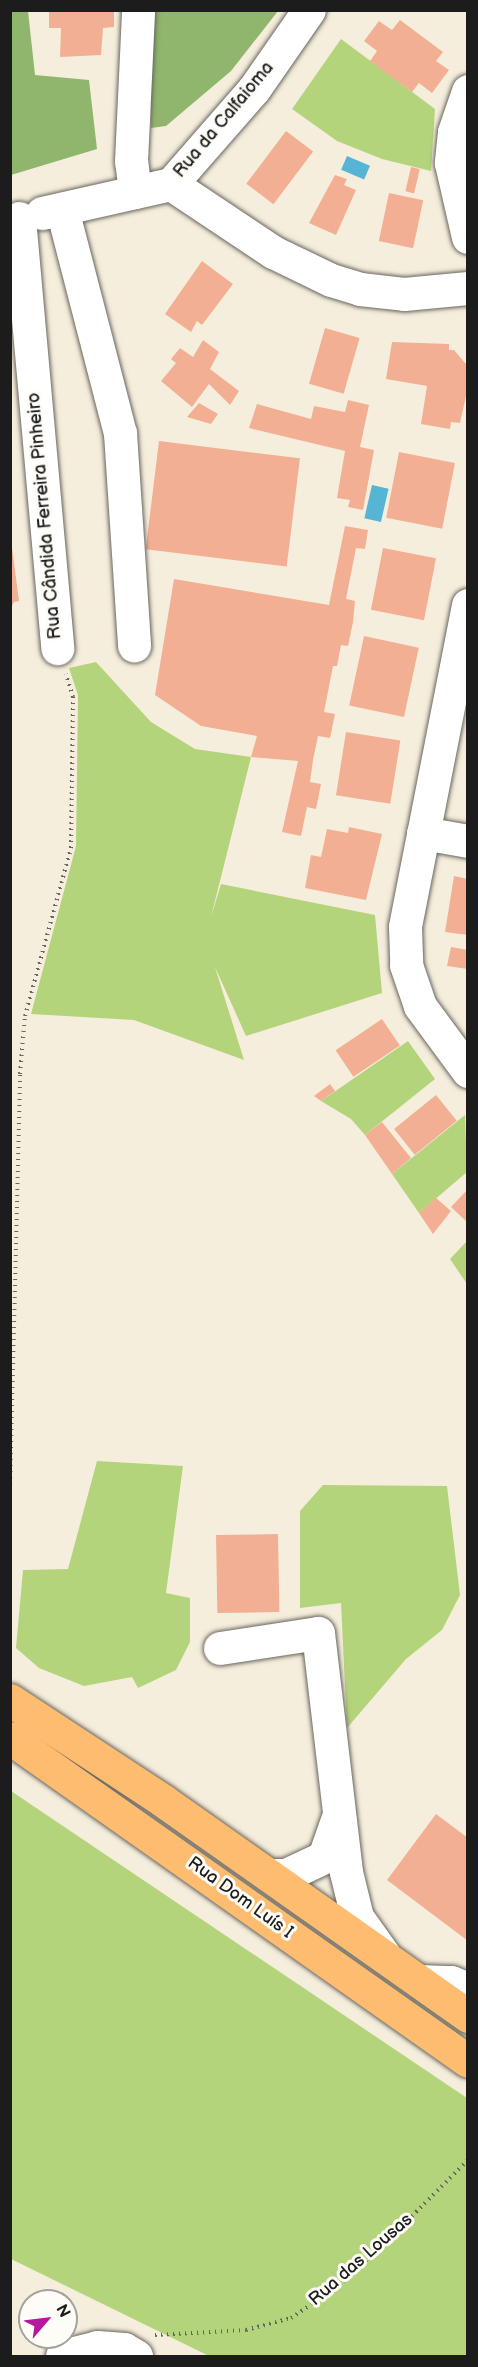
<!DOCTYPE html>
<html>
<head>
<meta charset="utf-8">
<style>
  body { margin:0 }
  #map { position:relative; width:478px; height:2367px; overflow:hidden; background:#f6eedc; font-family:"Balsamiq Sans",sans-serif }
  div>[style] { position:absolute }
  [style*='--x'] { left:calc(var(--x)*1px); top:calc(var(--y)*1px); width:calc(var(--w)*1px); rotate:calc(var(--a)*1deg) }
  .green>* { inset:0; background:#b4d47c }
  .forest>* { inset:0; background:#8fb66c }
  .water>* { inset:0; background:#56b5d5; transform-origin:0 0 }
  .building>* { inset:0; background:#f3af93; transform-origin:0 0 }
  .path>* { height:4px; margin-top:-2px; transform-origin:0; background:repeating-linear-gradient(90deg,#68665f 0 1.5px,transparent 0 6px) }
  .roads { filter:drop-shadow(0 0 2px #68665f) drop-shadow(0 0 2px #68665f) }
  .minor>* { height:33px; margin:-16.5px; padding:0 16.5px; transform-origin:16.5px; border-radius:16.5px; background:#fff }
  .major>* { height:33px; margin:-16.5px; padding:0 16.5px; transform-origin:16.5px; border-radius:16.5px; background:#fdbc70 }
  span { translate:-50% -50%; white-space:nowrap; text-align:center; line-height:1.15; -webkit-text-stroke:6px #fdfcf7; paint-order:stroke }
  .street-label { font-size:18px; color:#1c1c1c }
  .frame { position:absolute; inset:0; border:12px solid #1c1c1c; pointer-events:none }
  .north { position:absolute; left:18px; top:2289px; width:60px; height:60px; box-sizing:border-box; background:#fdfcf7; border:2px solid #a3a29f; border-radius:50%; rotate:62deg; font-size:16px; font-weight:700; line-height:24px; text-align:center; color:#1c1c1c }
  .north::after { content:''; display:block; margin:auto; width:21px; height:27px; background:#b5179e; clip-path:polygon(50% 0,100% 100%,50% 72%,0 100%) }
</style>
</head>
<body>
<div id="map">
  <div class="green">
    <div style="clip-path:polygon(341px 39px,435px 109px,431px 171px,382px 159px,337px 141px,292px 109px)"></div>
    <div style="clip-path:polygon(96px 662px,151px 722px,195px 749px,251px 757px,211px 917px,221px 884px,375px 915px,382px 993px,246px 1036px,215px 967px,244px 1060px,134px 1020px,31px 1014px,76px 846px,78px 695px,69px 668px)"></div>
    <div style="clip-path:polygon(408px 1041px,435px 1079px,365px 1135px,351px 1119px,321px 1101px)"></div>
    <div style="clip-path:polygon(465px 1115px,467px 1172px,419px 1213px,392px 1174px)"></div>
    <div style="clip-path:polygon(467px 1241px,467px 1284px,450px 1259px)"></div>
    <div style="clip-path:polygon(97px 1461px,183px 1466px,166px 1593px,190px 1598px,190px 1642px,176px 1670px,138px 1688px,132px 1677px,84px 1686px,39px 1668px,16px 1648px,23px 1570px,68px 1569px)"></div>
    <div style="clip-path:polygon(323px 1485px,447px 1486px,460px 1595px,442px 1630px,406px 1659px,347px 1728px,341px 1603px,300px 1608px,300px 1511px)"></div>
    <div style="clip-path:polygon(11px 1791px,467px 2098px,467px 2356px,209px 2356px,11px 2259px)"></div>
  </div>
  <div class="forest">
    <div style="clip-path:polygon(11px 10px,28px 11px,35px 75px,89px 80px,97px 149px,11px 175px)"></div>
    <div style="clip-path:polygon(151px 11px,278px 11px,231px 71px,166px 126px,151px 128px)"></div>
  </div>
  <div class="water">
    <div style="left:347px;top:156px;width:25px;height:15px;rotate:23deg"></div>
    <div style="left:372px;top:485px;width:17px;height:34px;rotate:13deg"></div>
  </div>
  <div class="building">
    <div style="clip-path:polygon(49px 10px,114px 10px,114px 27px,103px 28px,101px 55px,60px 57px,61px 28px,49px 28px)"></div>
    <div style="clip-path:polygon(400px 20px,443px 52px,436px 61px,449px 70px,432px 93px,419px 83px,412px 92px,370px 61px,377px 51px,364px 41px,379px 21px,392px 30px)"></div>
    <div style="left:286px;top:131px;width:34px;height:66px;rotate:37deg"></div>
    <div style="left:411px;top:167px;width:9px;height:25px;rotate:13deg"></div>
    <div style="clip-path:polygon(335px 175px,347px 179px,344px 185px,356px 190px,336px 235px,309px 223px)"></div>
    <div style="left:389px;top:193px;width:35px;height:49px;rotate:12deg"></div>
    <div style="clip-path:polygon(202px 261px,233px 284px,202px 325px,197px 321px,191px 332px,165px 314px)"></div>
    <div style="left:325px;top:328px;width:36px;height:58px;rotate:16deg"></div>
    <div style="clip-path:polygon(203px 340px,219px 352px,210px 369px,239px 391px,230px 405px,209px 384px,192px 407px,161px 381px,176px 363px,171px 359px,180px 348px,193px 357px)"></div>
    <div style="clip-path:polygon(392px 342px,449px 344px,449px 350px,454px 350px,466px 364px,468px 387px,460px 423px,451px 422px,450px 429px,421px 424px,427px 386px,386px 379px)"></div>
    <div style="clip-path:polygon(348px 400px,369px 405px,360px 447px,374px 450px,363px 510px,348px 507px,350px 500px,337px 498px,345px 451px,249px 428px,257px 404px,311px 419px,314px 406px,345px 412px)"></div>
    <div style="clip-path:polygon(199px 403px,218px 414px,211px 424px,187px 417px)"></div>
    <div style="left:159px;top:441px;width:142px;height:109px;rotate:7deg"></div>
    <div style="left:399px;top:452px;width:57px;height:67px;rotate:11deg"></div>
    <div style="clip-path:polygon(345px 526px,368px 530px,365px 549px,356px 548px,346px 599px,355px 601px,353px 622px,348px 646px,341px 645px,337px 666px,333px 666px,324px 712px,335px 714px,330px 738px,318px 736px,313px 760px,310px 782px,321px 784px,316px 809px,307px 807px,301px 836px,282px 832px,298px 761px,251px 757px,257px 736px,201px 726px,155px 695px,174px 579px,329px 605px)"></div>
    <div style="clip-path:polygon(10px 532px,19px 601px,14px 602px,10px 610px)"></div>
    <div style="left:383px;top:548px;width:54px;height:63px;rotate:11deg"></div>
    <div style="left:364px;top:636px;width:56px;height:71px;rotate:12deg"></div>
    <div style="left:346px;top:732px;width:55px;height:64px;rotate:9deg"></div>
    <div style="clip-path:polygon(349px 827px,382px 834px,366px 900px,305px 888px,311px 855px,321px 857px,327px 829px,348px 833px)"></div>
    <div style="clip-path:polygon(454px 876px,468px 879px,468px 935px,445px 932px)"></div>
    <div style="clip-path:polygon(451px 947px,468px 950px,468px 969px,447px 966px)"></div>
    <div style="left:382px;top:1019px;width:32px;height:56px;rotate:56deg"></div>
    <div style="clip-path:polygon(330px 1084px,335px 1091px,321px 1101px,314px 1096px)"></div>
    <div style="left:436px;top:1095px;width:33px;height:54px;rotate:51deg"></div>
    <div style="clip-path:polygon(382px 1122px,411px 1158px,392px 1174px,365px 1135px)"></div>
    <div style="clip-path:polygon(468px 1189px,468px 1223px,451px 1207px)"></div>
    <div style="clip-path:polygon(436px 1198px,451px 1211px,433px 1234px,419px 1213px)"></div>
    <div style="left:278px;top:1534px;width:78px;height:62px;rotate:89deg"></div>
    <div style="clip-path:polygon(436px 1814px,468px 1838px,468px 1941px,387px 1880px)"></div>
  </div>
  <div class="path">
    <div style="--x:10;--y:1490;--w:416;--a:-88.6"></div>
    <div style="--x:20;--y:1074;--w:58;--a:-85.1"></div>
    <div style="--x:25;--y:1016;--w:174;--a:-74.7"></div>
    <div style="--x:71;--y:848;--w:151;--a:-89.2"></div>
    <div style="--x:73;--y:697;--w:24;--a:-107"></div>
    <div style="--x:155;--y:2335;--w:91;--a:-3.1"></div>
    <div style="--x:246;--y:2330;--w:47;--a:-14.9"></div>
    <div style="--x:291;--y:2318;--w:52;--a:-34"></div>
    <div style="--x:334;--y:2289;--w:64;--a:-41.9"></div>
    <div style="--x:382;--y:2246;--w:122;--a:-45"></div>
  </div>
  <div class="roads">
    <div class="minor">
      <div style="--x:468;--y:91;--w:43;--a:108.9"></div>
      <div style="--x:454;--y:132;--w:31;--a:96"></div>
      <div style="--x:451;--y:163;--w:76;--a:77.1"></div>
      <div style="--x:171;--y:184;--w:123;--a:33.7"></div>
      <div style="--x:273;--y:252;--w:64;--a:25.8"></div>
      <div style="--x:331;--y:280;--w:30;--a:17"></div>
      <div style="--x:360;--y:289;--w:44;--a:6.5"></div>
      <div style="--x:404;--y:294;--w:64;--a:-5.4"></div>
      <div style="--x:135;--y:192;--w:31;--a:-97"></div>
      <div style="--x:131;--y:161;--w:151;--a:-87.3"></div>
      <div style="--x:62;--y:209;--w:231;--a:75.5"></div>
      <div style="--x:120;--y:433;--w:213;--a:86.2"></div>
      <div style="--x:42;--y:213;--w:132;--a:-12.7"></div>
      <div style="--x:171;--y:184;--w:126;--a:-48.9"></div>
      <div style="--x:254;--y:89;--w:96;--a:-55.2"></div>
      <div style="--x:19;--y:218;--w:432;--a:84.9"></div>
      <div style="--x:468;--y:605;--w:328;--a:101.1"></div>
      <div style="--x:405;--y:927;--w:38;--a:88"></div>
      <div style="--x:406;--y:965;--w:43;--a:71.1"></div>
      <div style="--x:420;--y:1006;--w:81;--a:53.6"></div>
      <div style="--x:423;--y:833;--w:46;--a:10.1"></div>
      <div style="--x:220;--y:1648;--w:99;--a:-8.7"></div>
      <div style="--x:318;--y:1633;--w:241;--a:83.3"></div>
      <div style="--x:346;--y:1872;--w:46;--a:76.3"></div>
      <div style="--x:357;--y:1917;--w:47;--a:54.6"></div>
      <div style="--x:269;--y:1875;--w:17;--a:0"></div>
      <div style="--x:286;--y:1875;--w:42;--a:-25.3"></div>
      <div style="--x:324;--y:1857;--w:42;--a:-70.7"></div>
      <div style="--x:419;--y:1981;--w:32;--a:2"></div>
      <div style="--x:451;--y:1982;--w:18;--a:22"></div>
      <div style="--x:62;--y:2356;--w:36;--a:-14"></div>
      <div style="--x:97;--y:2347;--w:27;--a:4"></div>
      <div style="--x:124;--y:2349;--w:14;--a:30"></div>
    </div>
    <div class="major">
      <div style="--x:10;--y:1700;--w:182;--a:33.3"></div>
      <div style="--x:162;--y:1800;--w:375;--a:35.2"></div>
      <div style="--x:10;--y:1738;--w:560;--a:35.19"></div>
    </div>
  </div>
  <div class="street-label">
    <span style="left:224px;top:120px;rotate:-50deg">Rua da Calfaioma</span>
    <span style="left:45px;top:516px;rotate:-95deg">Rua Cândida Ferreira Pinheiro</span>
    <span style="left:240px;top:1898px;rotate:36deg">Rua Dom Luís I</span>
    <span style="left:361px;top:2260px;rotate:-41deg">Rua das Lousas</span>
  </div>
  <div class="frame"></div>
  <div class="north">N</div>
</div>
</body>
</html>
